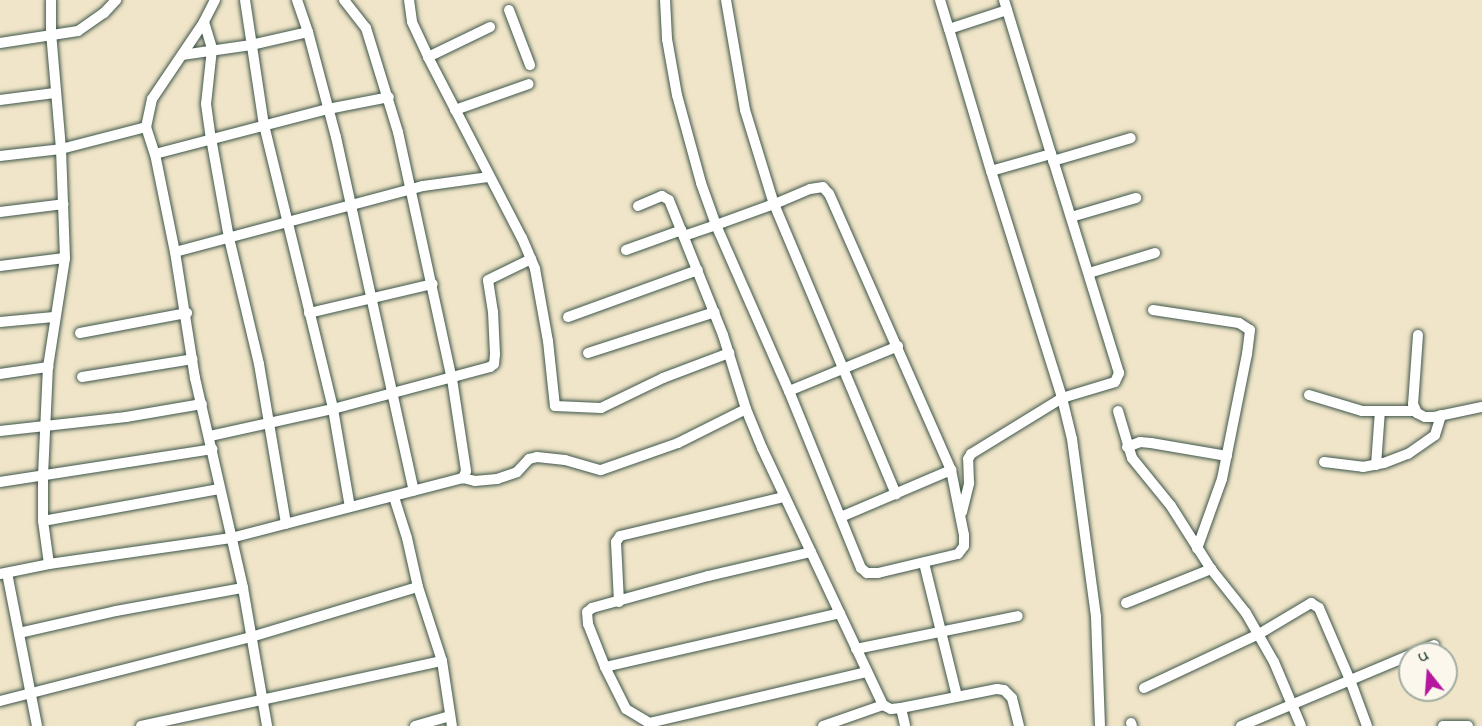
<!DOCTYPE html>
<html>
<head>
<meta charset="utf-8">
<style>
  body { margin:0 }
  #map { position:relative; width:1482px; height:726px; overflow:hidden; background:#f0e5c8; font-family:"Indie Flower",sans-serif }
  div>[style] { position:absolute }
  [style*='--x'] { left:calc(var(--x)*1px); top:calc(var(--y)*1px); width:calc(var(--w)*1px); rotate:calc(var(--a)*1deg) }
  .roads { filter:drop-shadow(0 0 2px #3e564a) drop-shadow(0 0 2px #3e564a) }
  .minor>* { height:10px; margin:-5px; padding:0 5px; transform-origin:5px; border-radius:5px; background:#fff }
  span { translate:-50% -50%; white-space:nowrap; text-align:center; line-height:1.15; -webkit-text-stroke:5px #fbf7ec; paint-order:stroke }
  .north { position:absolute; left:1398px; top:642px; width:60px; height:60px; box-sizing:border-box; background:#fbf7ec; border:2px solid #a3ada2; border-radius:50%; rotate:343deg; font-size:16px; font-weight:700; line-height:24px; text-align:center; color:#1f3d34 }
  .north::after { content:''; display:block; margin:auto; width:21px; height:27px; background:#b5179e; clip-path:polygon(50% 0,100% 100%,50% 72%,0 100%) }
</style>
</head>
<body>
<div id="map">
  <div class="roads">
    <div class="minor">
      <div style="--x:215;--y:0;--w:25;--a:117"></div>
      <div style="--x:204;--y:22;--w:93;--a:124"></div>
      <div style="--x:152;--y:99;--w:29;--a:102"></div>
      <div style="--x:146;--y:127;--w:28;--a:72"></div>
      <div style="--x:155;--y:154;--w:100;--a:78.5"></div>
      <div style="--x:175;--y:252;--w:128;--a:81"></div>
      <div style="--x:195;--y:378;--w:215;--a:77.1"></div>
      <div style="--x:243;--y:588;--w:140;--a:80.1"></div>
      <div style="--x:245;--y:0;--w:126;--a:81.4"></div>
      <div style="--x:264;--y:125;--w:292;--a:76.3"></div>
      <div style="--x:333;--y:409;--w:99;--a:80.2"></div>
      <div style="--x:297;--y:0;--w:34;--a:71"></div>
      <div style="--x:308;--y:32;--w:109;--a:75.1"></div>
      <div style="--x:336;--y:137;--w:362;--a:77.6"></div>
      <div style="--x:344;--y:0;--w:36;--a:52"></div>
      <div style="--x:366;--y:28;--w:109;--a:72.9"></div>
      <div style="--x:398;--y:132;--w:253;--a:77.7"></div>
      <div style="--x:452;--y:379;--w:93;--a:81.3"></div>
      <div style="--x:466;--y:471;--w:8;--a:113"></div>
      <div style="--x:409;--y:0;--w:22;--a:82"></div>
      <div style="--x:412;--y:22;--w:38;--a:65"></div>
      <div style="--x:428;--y:57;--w:204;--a:62.6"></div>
      <div style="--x:522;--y:238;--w:34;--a:67"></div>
      <div style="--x:535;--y:269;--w:73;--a:79.8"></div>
      <div style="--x:548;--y:341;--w:65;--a:83.9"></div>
      <div style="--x:555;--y:406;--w:46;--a:2.5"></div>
      <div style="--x:601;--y:408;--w:69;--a:-25.8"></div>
      <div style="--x:663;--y:378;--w:71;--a:-20.7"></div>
      <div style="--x:665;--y:0;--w:39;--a:87"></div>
      <div style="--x:667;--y:39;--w:57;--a:79.9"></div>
      <div style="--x:677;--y:95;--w:91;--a:74.7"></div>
      <div style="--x:701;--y:183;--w:45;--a:70.3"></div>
      <div style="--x:716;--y:225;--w:181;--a:66.3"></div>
      <div style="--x:789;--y:391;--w:191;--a:67.9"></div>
      <div style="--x:861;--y:568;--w:8;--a:40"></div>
      <div style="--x:867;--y:573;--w:11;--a:0"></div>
      <div style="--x:878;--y:573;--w:82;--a:-13.4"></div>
      <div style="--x:958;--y:554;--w:10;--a:-53"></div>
      <div style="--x:964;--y:546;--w:11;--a:-90"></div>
      <div style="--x:964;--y:535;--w:66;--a:-101.3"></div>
      <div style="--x:951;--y:470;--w:302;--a:-113.8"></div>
      <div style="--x:829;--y:194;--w:9;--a:-131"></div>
      <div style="--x:823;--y:187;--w:13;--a:171"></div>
      <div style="--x:810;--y:189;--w:39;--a:157"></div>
      <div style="--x:774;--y:204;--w:62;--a:160.1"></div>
      <div style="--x:716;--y:225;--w:34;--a:161"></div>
      <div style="--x:726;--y:0;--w:112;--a:80.2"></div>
      <div style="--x:745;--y:110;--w:98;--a:72.9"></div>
      <div style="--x:774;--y:204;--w:315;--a:67.2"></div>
      <div style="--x:940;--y:0;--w:30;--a:73"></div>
      <div style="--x:1004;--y:0;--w:161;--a:73"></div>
      <div style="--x:509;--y:10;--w:59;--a:69.1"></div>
      <div style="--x:204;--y:22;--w:28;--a:73"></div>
      <div style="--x:212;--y:49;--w:55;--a:96.2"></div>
      <div style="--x:206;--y:104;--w:34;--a:82"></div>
      <div style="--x:211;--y:138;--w:102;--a:79.8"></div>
      <div style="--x:229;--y:238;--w:130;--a:76.6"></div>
      <div style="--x:259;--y:364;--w:162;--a:80.4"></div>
      <div style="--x:0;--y:43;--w:79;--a:-8.7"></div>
      <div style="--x:78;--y:31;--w:32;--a:-35"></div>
      <div style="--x:104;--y:13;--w:18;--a:-47"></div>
      <div style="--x:182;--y:55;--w:70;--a:-8.2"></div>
      <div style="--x:251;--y:45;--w:58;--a:-12.8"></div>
      <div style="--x:428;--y:57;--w:69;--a:-25.8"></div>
      <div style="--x:0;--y:100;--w:55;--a:-7.3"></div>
      <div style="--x:455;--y:110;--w:78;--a:-19.4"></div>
      <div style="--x:155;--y:154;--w:179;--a:-14.6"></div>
      <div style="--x:328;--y:109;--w:62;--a:-11.1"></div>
      <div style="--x:0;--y:156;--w:61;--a:-6.5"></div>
      <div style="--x:61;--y:149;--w:88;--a:-14.5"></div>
      <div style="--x:1053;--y:161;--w:81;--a:-16.4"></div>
      <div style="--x:991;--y:171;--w:148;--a:-106.5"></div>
      <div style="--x:949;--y:29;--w:61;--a:-18.1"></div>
      <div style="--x:638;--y:206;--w:26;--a:-23"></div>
      <div style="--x:662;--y:196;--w:8;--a:30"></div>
      <div style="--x:669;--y:200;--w:145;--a:68.2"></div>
      <div style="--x:723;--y:335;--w:77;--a:72.7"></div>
      <div style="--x:746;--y:409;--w:42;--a:67.7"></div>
      <div style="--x:762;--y:448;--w:284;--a:64.8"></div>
      <div style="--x:883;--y:705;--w:9;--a:27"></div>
      <div style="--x:891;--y:709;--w:10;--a:-6"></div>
      <div style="--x:901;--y:708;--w:98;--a:-11.2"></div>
      <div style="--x:997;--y:689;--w:7;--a:8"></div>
      <div style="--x:1004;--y:690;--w:11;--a:45"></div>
      <div style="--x:1012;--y:698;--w:29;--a:76"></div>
      <div style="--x:0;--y:212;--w:64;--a:-7.1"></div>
      <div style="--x:1071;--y:217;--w:68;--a:-16.3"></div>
      <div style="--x:626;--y:250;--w:59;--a:-19.7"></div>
      <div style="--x:175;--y:252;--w:257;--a:-14.9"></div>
      <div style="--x:423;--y:186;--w:67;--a:-7.8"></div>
      <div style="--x:0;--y:266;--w:65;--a:-7"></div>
      <div style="--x:1089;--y:273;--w:69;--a:-16.9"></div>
      <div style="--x:1153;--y:310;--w:87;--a:8.6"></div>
      <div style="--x:1239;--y:323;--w:13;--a:32"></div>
      <div style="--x:1250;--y:330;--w:24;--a:97"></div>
      <div style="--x:1247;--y:354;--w:127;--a:101.3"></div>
      <div style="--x:1222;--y:479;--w:74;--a:109.7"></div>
      <div style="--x:309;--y:313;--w:127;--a:-13.2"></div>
      <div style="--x:568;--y:317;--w:138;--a:-19.9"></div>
      <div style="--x:0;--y:322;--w:54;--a:-5.3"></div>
      <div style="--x:80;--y:333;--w:109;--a:-10.6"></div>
      <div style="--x:1418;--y:335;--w:69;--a:94.1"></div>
      <div style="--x:1413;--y:404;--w:10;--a:66"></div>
      <div style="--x:1417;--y:413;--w:9;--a:27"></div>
      <div style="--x:1425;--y:417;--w:9;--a:0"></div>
      <div style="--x:1434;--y:417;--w:49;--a:-11.8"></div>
      <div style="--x:588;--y:353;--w:133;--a:-17.9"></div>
      <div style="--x:0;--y:374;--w:49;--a:-8.3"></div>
      <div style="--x:82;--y:377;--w:112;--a:-9.2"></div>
      <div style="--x:789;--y:391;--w:118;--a:-22.4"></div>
      <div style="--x:1309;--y:395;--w:55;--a:16.8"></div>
      <div style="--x:1362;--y:411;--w:53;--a:0"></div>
      <div style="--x:1118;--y:411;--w:49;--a:73.4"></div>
      <div style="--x:1132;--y:458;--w:62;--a:50.9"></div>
      <div style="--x:1171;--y:506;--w:75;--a:57.6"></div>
      <div style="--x:1211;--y:569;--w:56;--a:51.5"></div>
      <div style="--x:1246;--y:613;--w:56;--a:60.3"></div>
      <div style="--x:1274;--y:662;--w:69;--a:67.1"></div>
      <div style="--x:0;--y:431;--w:127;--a:-6.3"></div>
      <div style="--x:126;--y:417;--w:77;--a:-9.7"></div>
      <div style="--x:210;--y:436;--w:126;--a:-12.4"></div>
      <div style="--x:333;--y:409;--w:163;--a:-15"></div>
      <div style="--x:490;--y:367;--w:5;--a:-37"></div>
      <div style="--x:494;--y:364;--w:10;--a:-84"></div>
      <div style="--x:495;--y:354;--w:42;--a:-92.7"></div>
      <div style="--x:493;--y:312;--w:32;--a:-99"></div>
      <div style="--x:488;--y:280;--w:48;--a:-26"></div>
      <div style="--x:1127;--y:447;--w:14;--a:-21"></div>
      <div style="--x:1140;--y:442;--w:11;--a:5"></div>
      <div style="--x:1151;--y:443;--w:77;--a:9.7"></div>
      <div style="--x:1324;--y:462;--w:39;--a:7"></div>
      <div style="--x:1363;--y:467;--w:21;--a:-11"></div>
      <div style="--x:1384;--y:463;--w:26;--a:-21"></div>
      <div style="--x:1408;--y:454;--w:33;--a:-35"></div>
      <div style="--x:1435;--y:435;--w:21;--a:-73"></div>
      <div style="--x:1376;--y:465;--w:54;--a:-85.8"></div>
      <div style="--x:0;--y:482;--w:215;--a:-8.8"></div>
      <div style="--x:394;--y:497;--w:43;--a:72.4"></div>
      <div style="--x:407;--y:538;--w:50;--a:77.3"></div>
      <div style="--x:418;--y:587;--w:78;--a:72"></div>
      <div style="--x:442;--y:661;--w:66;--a:81.3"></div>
      <div style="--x:962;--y:512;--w:30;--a:-76"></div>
      <div style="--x:969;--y:483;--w:24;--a:-92"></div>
      <div style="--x:968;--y:459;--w:6;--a:-59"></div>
      <div style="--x:971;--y:454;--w:107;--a:-31.6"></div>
      <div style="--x:1062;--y:398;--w:55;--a:-16.8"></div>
      <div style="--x:1115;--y:382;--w:10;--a:-66"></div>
      <div style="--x:1119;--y:373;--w:229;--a:-107.2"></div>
      <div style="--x:1051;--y:154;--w:62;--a:164.2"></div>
      <div style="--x:991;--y:171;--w:238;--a:72.6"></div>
      <div style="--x:1062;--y:398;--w:42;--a:76.3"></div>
      <div style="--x:1072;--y:439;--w:180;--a:82.3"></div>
      <div style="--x:1096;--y:617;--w:109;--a:87.9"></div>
      <div style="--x:841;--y:517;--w:120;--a:-23.1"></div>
      <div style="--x:43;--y:521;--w:179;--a:-10.3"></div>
      <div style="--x:811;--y:552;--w:106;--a:166.9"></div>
      <div style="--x:708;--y:576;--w:120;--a:164.6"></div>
      <div style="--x:592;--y:608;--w:6;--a:141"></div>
      <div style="--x:587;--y:612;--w:12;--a:85"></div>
      <div style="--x:588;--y:624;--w:46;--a:68.4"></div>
      <div style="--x:605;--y:667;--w:241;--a:-12.9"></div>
      <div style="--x:924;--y:563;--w:137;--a:76.1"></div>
      <div style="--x:49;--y:564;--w:43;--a:-97.9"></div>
      <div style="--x:43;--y:521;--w:45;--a:-90"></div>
      <div style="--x:43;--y:476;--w:109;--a:-87.4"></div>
      <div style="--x:48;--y:367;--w:110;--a:-81.1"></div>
      <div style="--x:65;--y:258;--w:109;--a:-92.1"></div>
      <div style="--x:61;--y:149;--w:116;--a:-94.9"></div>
      <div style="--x:51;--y:33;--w:33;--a:-90"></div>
      <div style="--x:7;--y:573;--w:156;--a:78.9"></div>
      <div style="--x:0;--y:574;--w:50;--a:-11.5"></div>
      <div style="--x:49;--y:564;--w:184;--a:-8.1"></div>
      <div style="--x:231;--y:538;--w:240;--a:-14.5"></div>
      <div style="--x:463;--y:478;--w:12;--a:14"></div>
      <div style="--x:475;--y:481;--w:22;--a:-5"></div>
      <div style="--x:497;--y:479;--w:21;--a:-19"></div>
      <div style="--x:517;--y:472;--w:18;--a:-47"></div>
      <div style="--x:529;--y:459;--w:8;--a:-14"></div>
      <div style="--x:537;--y:457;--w:28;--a:6"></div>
      <div style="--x:565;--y:460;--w:37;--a:16"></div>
      <div style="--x:601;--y:470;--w:82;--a:-19.3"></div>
      <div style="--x:678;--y:443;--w:76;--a:-26.6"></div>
      <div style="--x:619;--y:602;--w:60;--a:-92.9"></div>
      <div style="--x:616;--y:542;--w:7;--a:-56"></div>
      <div style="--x:620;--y:536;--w:169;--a:-13.4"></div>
      <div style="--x:1126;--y:603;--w:92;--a:-21.8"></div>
      <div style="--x:19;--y:633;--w:99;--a:-12.8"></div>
      <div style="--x:116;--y:611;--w:129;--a:-10.3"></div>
      <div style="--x:856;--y:649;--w:165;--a:-11.5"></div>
      <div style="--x:1413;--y:654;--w:23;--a:-23"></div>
      <div style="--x:605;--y:667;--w:47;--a:63.4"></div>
      <div style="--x:626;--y:709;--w:27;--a:31"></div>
      <div style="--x:649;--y:723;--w:223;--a:-13.2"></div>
      <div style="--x:1144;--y:688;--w:127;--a:-25.2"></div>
      <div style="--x:1259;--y:634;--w:61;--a:-30.8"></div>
      <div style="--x:1311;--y:603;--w:9;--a:32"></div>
      <div style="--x:1319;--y:608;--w:78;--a:66.7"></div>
      <div style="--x:1350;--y:680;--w:49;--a:69.7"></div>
      <div style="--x:0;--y:701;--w:259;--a:-14.3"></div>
      <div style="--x:251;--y:637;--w:174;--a:-16.7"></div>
      <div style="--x:901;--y:708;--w:18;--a:77"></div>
      <div style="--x:1131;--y:723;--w:3;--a:72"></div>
      <div style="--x:141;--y:726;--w:308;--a:-12.2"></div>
      <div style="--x:415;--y:726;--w:36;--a:-16"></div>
      <div style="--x:823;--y:726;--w:64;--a:-19.3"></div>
      <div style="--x:1241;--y:726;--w:183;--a:-22.8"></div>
      <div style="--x:1443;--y:726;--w:25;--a:0"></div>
    </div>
  </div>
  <div class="north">U</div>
</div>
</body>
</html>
